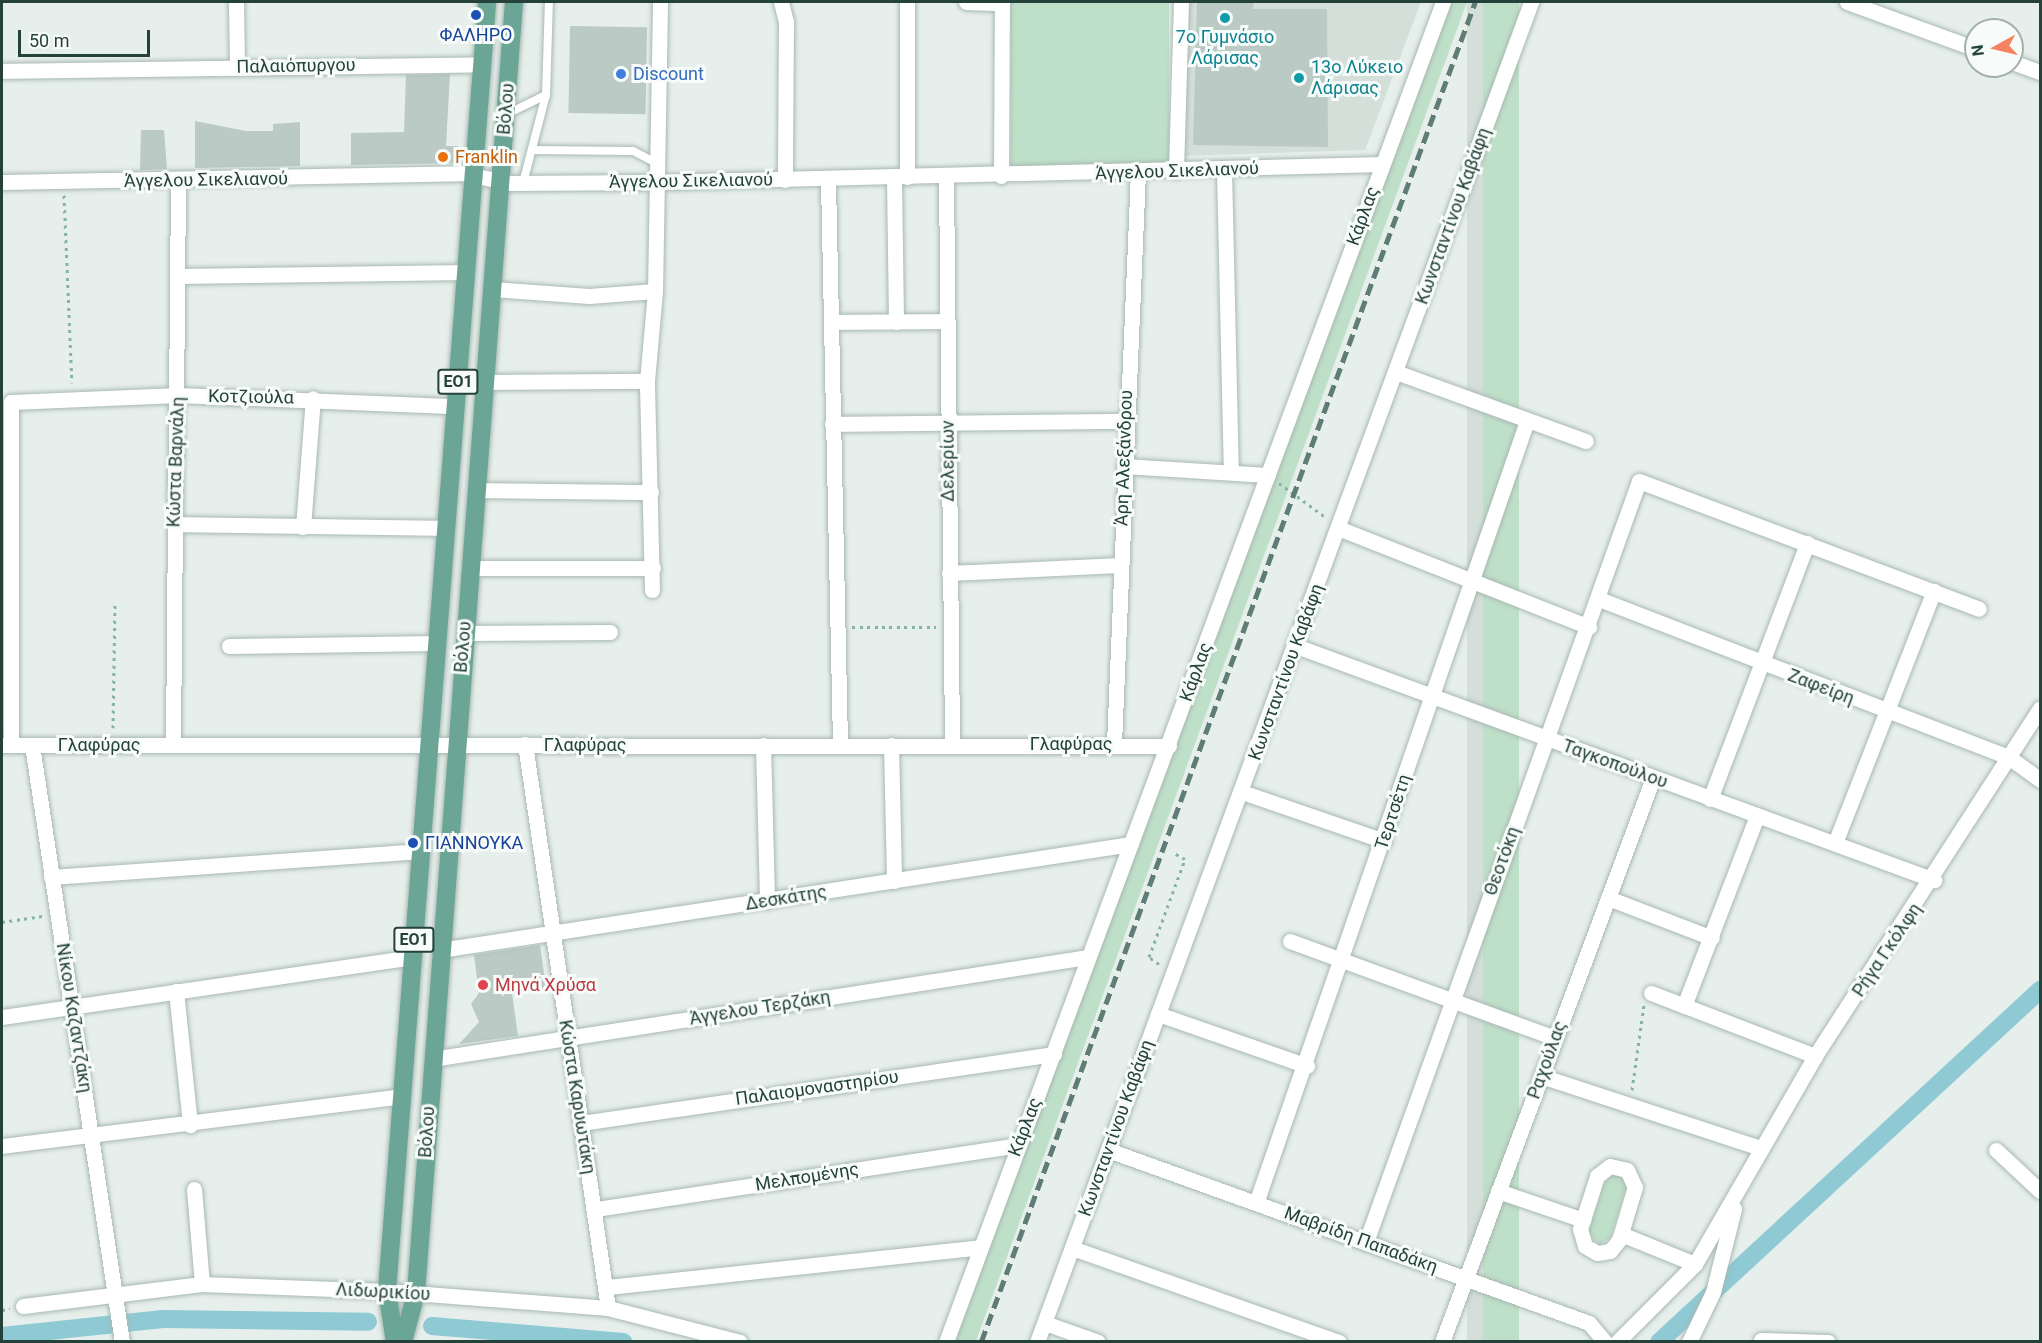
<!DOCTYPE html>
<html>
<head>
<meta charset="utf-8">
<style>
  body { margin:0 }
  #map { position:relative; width:2042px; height:1343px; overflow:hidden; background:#e6efeb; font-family:Roboto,sans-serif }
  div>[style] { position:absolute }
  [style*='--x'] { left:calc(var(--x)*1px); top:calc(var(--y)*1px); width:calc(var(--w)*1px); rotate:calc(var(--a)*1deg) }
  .built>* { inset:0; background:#d4dfda; transform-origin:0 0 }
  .green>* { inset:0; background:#bfe0c8; transform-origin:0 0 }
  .canal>* { height:18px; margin:-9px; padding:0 9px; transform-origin:9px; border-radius:9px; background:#8ec9d4 }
  .building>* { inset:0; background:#bbcac4; transform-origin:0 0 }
  .path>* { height:3px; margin-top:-1.5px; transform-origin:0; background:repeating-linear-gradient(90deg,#86b3a5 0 3px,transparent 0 7.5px) }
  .roads { filter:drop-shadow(0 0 2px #a8b8b2) drop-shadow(0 0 2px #a8b8b2) }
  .lane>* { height:8px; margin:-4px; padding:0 4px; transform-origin:4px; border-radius:4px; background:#fff }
  .street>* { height:15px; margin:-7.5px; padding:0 7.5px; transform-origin:7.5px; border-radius:7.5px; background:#fff }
  .primary>* { height:18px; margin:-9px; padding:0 9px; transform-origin:9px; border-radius:9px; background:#6aa596 }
  .rail>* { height:4.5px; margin-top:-2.25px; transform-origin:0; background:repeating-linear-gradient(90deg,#5f7d75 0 12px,transparent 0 18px) }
  .dots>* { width:16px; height:16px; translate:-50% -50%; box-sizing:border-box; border:3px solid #f7fbf9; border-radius:50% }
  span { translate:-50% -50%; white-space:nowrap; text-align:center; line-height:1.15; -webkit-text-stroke:6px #f7fbf9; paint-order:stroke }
  .shield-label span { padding:2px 4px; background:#f7fbf9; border:2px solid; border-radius:4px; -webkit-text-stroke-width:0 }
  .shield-label { font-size:16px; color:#24423a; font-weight:700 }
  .transit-label { font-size:18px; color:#164399 }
  .left { translate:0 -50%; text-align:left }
  .culture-label { font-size:18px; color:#0d838f }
  .street-label { font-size:18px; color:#24423a }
  .shop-label { font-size:18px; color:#366cbe }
  .food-label { font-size:18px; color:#c56008 }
  .health-label { font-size:18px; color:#be3a42 }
  .frame { position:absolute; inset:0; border:3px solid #24423a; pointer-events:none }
  .north { position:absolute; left:1964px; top:18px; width:60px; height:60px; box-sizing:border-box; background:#f7fbf9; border:2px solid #a3b1ad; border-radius:50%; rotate:262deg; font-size:16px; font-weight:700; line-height:24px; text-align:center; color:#24423a }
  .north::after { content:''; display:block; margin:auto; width:21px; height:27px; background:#f4845f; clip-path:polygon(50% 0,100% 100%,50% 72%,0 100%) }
  .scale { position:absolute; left:18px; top:30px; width:132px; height:27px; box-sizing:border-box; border:3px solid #24423a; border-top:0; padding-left:8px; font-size:18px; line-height:21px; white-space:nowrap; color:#24423a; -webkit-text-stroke:4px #f7fbf9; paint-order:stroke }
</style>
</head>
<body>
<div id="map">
  <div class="built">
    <div style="clip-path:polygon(1184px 2px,1421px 2px,1365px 150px,1179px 156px)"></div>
    <div style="left:1467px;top:2px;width:16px;height:1426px"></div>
  </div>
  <div class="green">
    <div style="left:1011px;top:2px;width:158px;height:166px"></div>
    <div style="clip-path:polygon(1450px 2px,1467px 2px,976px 1341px,951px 1342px)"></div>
    <div style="left:1483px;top:2px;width:36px;height:1427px"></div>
    <div style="clip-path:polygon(1613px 1174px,1621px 1174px,1627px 1185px,1610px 1238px,1600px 1245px,1588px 1233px,1604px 1184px)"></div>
  </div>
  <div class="canal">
    <div style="--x:432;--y:1326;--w:192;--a:4.8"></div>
    <div style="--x:2;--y:1336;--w:162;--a:-6"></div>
    <div style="--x:163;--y:1319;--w:205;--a:0.8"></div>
    <div style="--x:1659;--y:1342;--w:519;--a:-42.73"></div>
  </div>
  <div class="building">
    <div style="clip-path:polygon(1197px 2px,1254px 2px,1253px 9px,1327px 9px,1328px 147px,1193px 145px)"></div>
    <div style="left:570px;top:26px;width:77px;height:87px;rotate:1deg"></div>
    <div style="clip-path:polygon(450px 74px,446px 146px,458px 146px,458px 163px,351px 165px,351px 133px,404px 132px,406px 75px)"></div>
    <div style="clip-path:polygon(195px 121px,246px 131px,273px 131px,273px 124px,300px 122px,300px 166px,195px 168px)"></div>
    <div style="clip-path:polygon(141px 130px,164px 130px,167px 169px,140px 170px)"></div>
    <div style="clip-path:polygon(540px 945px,546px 988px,512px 993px,518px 1036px,459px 1044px,479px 1022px,471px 1004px,479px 993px,474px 955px)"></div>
  </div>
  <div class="path">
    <div style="--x:64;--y:195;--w:188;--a:87.6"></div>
    <div style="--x:1279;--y:483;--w:56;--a:36.3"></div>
    <div style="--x:852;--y:627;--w:84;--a:0"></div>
    <div style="--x:113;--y:728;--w:123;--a:-89.1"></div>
    <div style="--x:2;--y:922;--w:41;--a:-8.3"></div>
    <div style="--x:1159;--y:964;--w:12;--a:-145"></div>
    <div style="--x:1149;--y:957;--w:104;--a:-69.8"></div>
    <div style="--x:1185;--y:859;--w:13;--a:-151"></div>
    <div style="--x:1632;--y:1090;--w:86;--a:-82"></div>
    <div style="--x:2;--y:1310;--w:8;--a:-7"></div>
  </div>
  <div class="roads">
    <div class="lane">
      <div style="--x:507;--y:114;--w:43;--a:-26"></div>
      <div style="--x:546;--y:95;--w:93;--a:-88.2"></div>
      <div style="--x:532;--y:150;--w:101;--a:0.6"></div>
      <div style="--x:633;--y:151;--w:27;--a:27"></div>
      <div style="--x:523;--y:183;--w:91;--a:-75.4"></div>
    </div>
    <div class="street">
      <div style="--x:236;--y:2;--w:65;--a:89.1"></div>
      <div style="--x:781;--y:2;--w:21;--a:76"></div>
      <div style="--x:786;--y:22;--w:158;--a:90.4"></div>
      <div style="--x:907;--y:2;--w:175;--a:90"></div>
      <div style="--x:966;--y:2;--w:36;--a:2"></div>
      <div style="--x:1847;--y:2;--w:137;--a:20"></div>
      <div style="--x:2012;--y:62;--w:30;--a:20"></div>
      <div style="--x:2;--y:71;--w:480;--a:-0.8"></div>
      <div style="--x:1224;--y:170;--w:301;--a:88.7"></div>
      <div style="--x:1176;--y:171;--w:169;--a:-88.3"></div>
      <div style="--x:1001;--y:176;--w:174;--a:-89.7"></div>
      <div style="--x:946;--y:177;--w:568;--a:89.39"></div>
      <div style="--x:894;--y:178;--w:144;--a:89.2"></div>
      <div style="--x:828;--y:180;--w:565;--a:88.78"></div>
      <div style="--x:2;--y:182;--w:459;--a:-1.1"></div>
      <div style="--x:461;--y:173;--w:51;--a:11.3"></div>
      <div style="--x:511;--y:183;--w:146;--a:-0.4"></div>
      <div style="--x:657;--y:182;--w:725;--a:-1.42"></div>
      <div style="--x:177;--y:276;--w:290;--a:-0.8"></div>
      <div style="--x:492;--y:289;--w:97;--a:4.1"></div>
      <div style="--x:589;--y:296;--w:66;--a:-4.3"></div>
      <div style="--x:831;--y:322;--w:116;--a:-0.5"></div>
      <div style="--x:1396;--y:372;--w:202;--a:20"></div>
      <div style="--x:485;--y:382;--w:162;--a:-0.4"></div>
      <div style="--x:832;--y:424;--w:293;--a:-0.6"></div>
      <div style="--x:1124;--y:466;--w:144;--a:3.6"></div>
      <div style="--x:476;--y:490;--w:175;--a:0.7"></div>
      <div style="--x:174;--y:524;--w:272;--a:0.8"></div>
      <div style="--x:303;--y:527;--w:129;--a:-85.6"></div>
      <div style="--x:1338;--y:528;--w:270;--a:21.5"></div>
      <div style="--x:470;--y:568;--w:183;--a:0"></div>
      <div style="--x:949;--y:573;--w:170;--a:-2.7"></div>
      <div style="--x:652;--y:590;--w:209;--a:-91.4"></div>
      <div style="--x:647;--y:381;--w:90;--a:-84.9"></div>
      <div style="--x:655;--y:291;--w:289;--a:-89"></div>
      <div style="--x:1599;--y:599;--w:441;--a:21.1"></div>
      <div style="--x:2010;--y:758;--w:37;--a:36"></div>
      <div style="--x:464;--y:633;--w:146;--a:-0.4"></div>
      <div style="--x:229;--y:646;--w:208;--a:-0.8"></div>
      <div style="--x:1296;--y:646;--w:680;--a:20.14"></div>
      <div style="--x:173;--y:744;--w:563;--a:-89.49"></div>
      <div style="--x:525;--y:744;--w:570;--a:81.63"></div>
      <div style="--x:1114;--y:744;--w:573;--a:-87.6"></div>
      <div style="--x:2;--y:745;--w:1167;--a:0.05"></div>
      <div style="--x:11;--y:745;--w:343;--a:-90"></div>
      <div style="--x:11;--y:402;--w:167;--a:-2.4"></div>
      <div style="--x:178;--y:395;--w:278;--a:2.3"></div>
      <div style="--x:32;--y:745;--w:604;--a:81.43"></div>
      <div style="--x:763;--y:745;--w:156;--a:88.5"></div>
      <div style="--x:891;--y:745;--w:136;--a:88.7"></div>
      <div style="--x:1242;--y:792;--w:150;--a:19"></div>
      <div style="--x:1710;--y:799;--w:274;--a:-69.2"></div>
      <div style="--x:1835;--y:843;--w:271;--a:-68.6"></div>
      <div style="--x:51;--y:877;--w:371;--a:-4"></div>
      <div style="--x:1608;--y:898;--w:111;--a:21"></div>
      <div style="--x:1290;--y:941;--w:282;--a:20.1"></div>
      <div style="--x:440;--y:950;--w:699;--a:-8.72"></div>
      <div style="--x:176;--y:991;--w:135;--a:84"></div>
      <div style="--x:1651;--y:993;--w:176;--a:21"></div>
      <div style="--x:1684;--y:1006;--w:204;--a:-69"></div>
      <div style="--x:1158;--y:1014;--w:158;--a:19.2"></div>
      <div style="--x:2;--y:1017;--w:415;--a:-8.3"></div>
      <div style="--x:432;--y:1059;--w:664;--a:-8.84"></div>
      <div style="--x:1541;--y:1076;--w:231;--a:18.2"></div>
      <div style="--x:581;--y:1123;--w:478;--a:-8.3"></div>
      <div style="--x:2;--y:1146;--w:403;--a:-7.1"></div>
      <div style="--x:1108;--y:1150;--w:511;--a:19.78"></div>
      <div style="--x:1589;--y:1323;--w:25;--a:50"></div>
      <div style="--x:1996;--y:1150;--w:60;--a:43"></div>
      <div style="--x:1610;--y:1166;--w:17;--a:13"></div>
      <div style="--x:1627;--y:1170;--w:19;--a:65"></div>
      <div style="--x:1635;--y:1187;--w:55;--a:106.8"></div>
      <div style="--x:1619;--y:1240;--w:14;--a:129"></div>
      <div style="--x:1610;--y:1251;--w:13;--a:171"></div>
      <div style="--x:1597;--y:1253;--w:14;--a:-150"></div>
      <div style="--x:1585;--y:1246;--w:18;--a:-106"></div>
      <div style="--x:1580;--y:1229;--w:56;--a:-72.2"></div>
      <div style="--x:1597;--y:1176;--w:16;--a:-38"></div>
      <div style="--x:194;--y:1189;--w:95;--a:85.2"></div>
      <div style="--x:1498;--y:1191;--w:90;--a:18.8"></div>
      <div style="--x:1256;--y:1203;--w:828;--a:-70.89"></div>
      <div style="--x:596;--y:1209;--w:427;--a:-8.6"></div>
      <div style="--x:1621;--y:1234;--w:80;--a:22.1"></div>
      <div style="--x:1366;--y:1242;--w:808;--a:-70.27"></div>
      <div style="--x:1639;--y:481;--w:363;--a:20.6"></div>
      <div style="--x:1072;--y:1248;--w:283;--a:19.4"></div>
      <div style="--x:608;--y:1287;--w:374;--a:-6.1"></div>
      <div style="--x:23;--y:1306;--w:180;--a:-7"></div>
      <div style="--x:202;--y:1284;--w:185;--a:2.2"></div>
      <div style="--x:387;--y:1291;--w:222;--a:4.4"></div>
      <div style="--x:608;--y:1308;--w:136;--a:14.4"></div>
      <div style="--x:1045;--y:1323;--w:56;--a:19.7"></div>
      <div style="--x:1761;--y:1340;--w:67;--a:1.7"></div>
      <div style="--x:946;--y:1342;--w:1429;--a:-69.65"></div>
      <div style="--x:1037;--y:1342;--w:1428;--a:-69.76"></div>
      <div style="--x:1442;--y:1342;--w:602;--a:-69.49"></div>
      <div style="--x:1617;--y:1342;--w:110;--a:-45"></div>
      <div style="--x:1695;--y:1264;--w:240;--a:-60"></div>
      <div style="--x:1815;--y:1056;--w:414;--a:-57.1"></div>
      <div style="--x:1689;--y:1342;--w:55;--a:-64.4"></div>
      <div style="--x:1713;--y:1292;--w:86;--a:-75.8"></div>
    </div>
    <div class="primary">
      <div style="--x:395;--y:1342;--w:52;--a:-98.9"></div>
      <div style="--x:387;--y:1291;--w:1293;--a:-85.56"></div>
      <div style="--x:403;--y:1342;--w:51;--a:-75.1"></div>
      <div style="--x:416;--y:1293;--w:1295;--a:-85.66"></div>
    </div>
  </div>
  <div class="rail">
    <div style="--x:981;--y:1342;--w:1428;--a:-69.76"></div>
  </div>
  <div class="dots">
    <div style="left:476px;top:15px;background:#1a4fb4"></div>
    <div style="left:1225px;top:18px;background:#0f9aa8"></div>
    <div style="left:621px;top:74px;background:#3f7fe0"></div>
    <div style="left:1299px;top:78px;background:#0f9aa8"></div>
    <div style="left:443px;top:157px;background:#e8710a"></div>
    <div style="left:413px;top:843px;background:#1a4fb4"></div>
    <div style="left:483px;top:985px;background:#e0444e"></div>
  </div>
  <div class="shield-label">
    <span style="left:458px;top:382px">ΕΟ1</span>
    <span style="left:414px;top:940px">ΕΟ1</span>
  </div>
  <div class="transit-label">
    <span style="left:476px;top:35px">ΦΑΛΗΡΟ</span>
    <span class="left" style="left:425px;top:843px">ΓΙΑΝΝΟΥΚΑ</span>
  </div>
  <div class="culture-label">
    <span style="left:1225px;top:48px">7ο Γυμνάσιο<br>Λάρισας</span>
    <span class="left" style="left:1311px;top:78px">13ο Λύκειο<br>Λάρισας</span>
  </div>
  <div class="street-label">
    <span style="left:296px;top:66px;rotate:-1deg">Παλαιόπυργου</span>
    <span style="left:506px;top:109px;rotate:-85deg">Βόλου</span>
    <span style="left:1177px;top:171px;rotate:-2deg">Άγγελου Σικελιανού</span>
    <span style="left:206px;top:180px;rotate:-1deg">Άγγελου Σικελιανού</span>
    <span style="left:691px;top:181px;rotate:-1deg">Άγγελου Σικελιανού</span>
    <span style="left:1363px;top:216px;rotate:-70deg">Κάρλας</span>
    <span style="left:1453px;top:216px;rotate:-70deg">Κωνσταντίνου Καβάφη</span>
    <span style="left:251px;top:397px;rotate:1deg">Κοτζιούλα</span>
    <span style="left:1124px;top:458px;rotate:-88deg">Άρη Αλεξάνδρου</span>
    <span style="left:948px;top:461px;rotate:-90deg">Δελερίων</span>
    <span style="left:176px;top:462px;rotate:-88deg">Κώστα Βαρνάλη</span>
    <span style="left:463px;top:647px;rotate:-85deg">Βόλου</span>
    <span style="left:1196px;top:672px;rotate:-70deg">Κάρλας</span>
    <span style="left:1286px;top:672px;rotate:-70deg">Κωνσταντίνου Καβάφη</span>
    <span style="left:1821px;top:687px;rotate:21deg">Ζαφείρη</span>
    <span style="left:1071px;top:744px">Γλαφύρας</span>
    <span style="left:99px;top:745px">Γλαφύρας</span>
    <span style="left:585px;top:745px">Γλαφύρας</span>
    <span style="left:1615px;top:764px;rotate:20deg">Ταγκοπούλου</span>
    <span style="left:1393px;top:812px;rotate:-72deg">Τερτσέτη</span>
    <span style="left:1502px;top:861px;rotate:-70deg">Θεοτόκη</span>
    <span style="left:786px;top:898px;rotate:-9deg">Δεσκάτης</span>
    <span style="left:1887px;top:950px;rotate:-56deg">Ρήγα Γκόλφη</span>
    <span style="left:760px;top:1008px;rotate:-9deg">Άγγελου Τερζάκη</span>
    <span style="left:74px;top:1018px;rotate:81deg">Νίκου Καζαντζάκη</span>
    <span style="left:1547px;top:1060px;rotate:-70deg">Ραχούλας</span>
    <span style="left:817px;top:1088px;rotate:-8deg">Παλαιομοναστηρίου</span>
    <span style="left:577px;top:1097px;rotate:81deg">Κώστα Καρυωτάκη</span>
    <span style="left:1025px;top:1127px;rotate:-69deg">Κάρλας</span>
    <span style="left:1116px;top:1128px;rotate:-70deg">Κωνσταντίνου Καβάφη</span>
    <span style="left:427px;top:1132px;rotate:-86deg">Βόλου</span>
    <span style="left:807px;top:1177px;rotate:-9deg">Μελπομένης</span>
    <span style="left:1361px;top:1240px;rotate:20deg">Μαβρίδη Παπαδάκη</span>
    <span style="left:383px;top:1292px;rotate:3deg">Λιδωρικίου</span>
  </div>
  <div class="shop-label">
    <span class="left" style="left:633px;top:74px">Discount</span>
  </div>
  <div class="food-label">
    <span class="left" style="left:455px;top:157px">Franklin</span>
  </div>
  <div class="health-label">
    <span class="left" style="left:495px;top:985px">Μηνά Χρύσα</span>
  </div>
  <div class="frame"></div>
  <div class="north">N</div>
  <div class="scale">50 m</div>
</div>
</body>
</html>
